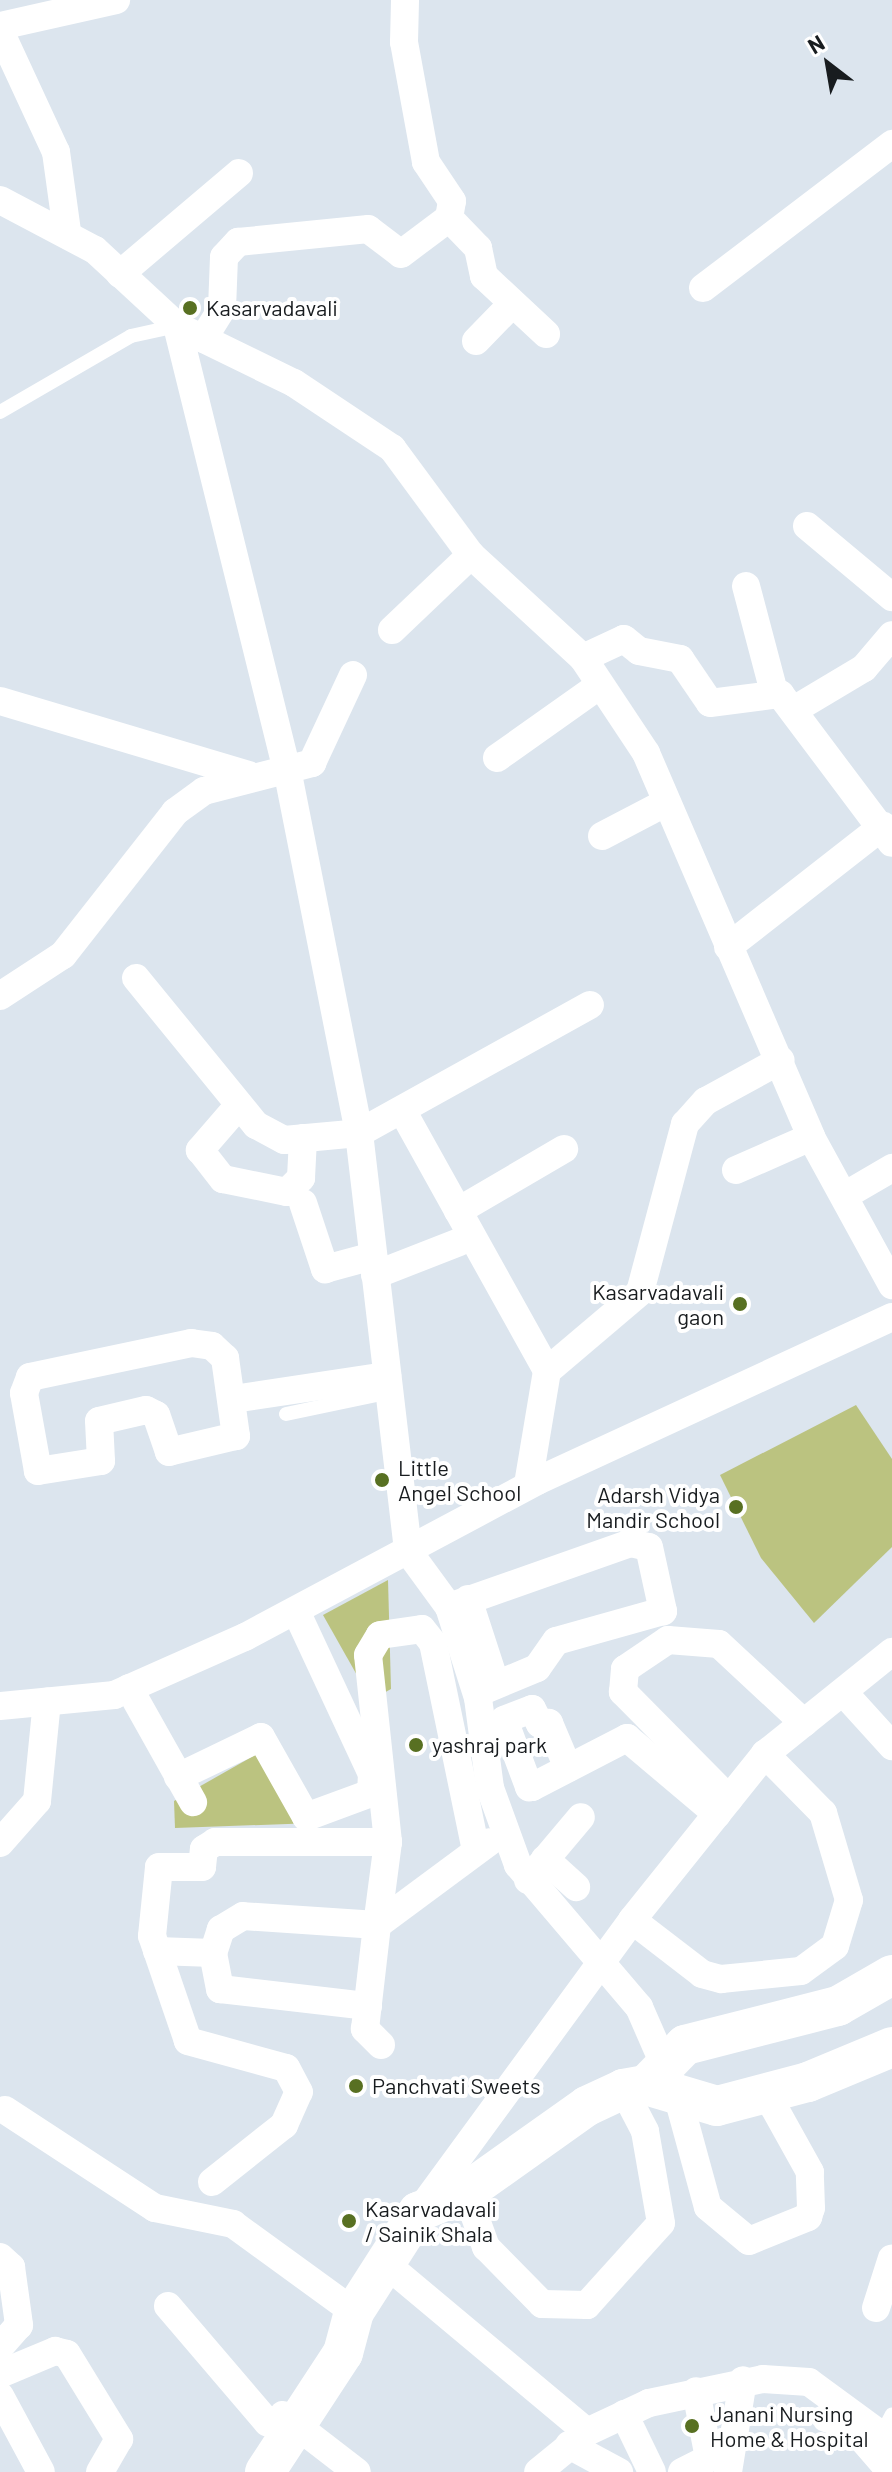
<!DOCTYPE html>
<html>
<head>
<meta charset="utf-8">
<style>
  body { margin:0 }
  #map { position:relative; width:892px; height:2472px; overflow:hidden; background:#dce5ee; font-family:Barlow,sans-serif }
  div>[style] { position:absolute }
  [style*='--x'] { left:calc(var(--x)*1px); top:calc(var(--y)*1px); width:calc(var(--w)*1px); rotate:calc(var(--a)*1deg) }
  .green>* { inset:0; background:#bbc380 }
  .lane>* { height:14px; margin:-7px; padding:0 7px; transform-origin:7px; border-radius:7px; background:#fff }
  .street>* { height:28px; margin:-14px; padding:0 14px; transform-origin:14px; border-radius:14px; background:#fff }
  .secondary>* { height:40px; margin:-20px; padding:0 20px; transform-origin:20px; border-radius:20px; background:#fff }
  .dots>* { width:22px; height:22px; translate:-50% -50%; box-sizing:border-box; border:4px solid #fff; border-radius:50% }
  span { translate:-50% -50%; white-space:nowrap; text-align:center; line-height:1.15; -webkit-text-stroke:8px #fff; paint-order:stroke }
  .poi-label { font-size:22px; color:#181c1f }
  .left { translate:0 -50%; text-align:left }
  .right { translate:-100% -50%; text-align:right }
  .north { position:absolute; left:788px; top:24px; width:80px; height:80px; -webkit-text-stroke:6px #fff; paint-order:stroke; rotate:329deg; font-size:22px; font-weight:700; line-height:32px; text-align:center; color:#181c1f }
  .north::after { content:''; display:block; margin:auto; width:28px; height:36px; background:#181c1f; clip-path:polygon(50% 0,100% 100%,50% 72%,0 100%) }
</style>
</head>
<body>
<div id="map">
  <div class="green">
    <div style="clip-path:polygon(856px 1405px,892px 1459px,892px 1547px,814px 1623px,761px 1558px,720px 1475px)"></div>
    <div style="clip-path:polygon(388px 1580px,391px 1689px,371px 1700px,323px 1615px)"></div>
    <div style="clip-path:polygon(271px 1746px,315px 1823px,175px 1828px,174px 1801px)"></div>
  </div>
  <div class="lane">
    <div style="--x:0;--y:412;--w:151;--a:-30.1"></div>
    <div style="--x:131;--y:336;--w:46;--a:-12.5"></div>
    <div style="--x:286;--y:1414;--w:106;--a:-11.9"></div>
    <div style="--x:882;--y:2433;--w:21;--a:-62"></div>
  </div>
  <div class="street">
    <div style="--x:0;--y:26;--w:119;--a:-12.6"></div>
    <div style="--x:0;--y:31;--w:133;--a:65.2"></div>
    <div style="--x:56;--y:152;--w:80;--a:82.1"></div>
    <div style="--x:0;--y:200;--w:107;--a:27.8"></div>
    <div style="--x:95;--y:250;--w:112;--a:42.8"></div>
    <div style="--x:177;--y:326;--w:130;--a:26"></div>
    <div style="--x:294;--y:383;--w:118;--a:33.6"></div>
    <div style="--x:392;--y:448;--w:133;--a:53.6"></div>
    <div style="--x:471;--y:555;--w:152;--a:42.6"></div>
    <div style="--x:583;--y:658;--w:114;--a:56.4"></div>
    <div style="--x:646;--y:753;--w:418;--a:66.7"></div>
    <div style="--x:811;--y:1137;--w:169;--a:61.3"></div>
    <div style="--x:449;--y:218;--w:42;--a:46"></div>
    <div style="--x:478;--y:248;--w:29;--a:78"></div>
    <div style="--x:484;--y:276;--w:85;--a:43.1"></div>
    <div style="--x:120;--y:274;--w:156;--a:-40.3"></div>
    <div style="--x:703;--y:288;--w:238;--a:-37.3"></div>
    <div style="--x:177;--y:326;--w:462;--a:76.1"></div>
    <div style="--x:288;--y:774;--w:366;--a:78.8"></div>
    <div style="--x:359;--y:1133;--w:421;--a:83.3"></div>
    <div style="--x:408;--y:1551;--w:69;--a:53.8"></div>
    <div style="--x:449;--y:1607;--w:96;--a:72.3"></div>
    <div style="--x:478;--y:1698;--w:91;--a:82.4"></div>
    <div style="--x:490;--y:1788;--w:82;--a:70"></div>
    <div style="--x:518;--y:1865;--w:187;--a:49.6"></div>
    <div style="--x:639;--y:2007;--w:95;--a:66.4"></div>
    <div style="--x:677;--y:2094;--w:117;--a:74.7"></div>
    <div style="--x:708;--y:2207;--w:53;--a:39.7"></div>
    <div style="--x:749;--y:2241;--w:64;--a:-22.1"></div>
    <div style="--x:808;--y:2217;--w:9;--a:-72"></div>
    <div style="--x:811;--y:2208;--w:36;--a:-92"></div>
    <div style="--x:810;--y:2172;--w:90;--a:-119.1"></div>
    <div style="--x:203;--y:339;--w:36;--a:-58"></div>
    <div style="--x:222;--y:309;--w:52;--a:-87.8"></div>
    <div style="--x:224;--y:257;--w:21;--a:-47"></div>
    <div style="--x:238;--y:242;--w:131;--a:-5.7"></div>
    <div style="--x:368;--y:229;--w:41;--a:37.1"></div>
    <div style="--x:401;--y:254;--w:60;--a:-36.9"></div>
    <div style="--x:449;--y:218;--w:17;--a:-80"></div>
    <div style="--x:452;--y:201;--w:47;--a:-123.7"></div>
    <div style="--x:426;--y:162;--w:122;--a:-100.4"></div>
    <div style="--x:404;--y:42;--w:42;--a:-88.6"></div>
    <div style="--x:476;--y:341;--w:52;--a:-45.8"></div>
    <div style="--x:807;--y:526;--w:111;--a:39.9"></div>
    <div style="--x:746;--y:586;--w:110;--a:75.2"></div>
    <div style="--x:392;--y:630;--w:109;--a:-43.5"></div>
    <div style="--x:583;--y:658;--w:45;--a:-24.9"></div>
    <div style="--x:624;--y:639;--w:19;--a:39"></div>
    <div style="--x:639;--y:651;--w:42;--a:11"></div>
    <div style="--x:680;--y:659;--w:53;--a:55.7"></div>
    <div style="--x:710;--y:703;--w:71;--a:-7.3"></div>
    <div style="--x:780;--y:694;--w:186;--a:53.1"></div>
    <div style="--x:0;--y:701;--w:260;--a:16.6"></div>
    <div style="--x:797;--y:708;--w:78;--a:-30.8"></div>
    <div style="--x:864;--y:668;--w:43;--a:-49.7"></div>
    <div style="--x:497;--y:758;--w:126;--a:-35.3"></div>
    <div style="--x:602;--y:836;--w:73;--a:-27.6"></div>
    <div style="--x:728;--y:947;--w:197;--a:-38"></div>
    <div style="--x:136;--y:978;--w:190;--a:50.8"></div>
    <div style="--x:256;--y:1125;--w:32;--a:28"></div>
    <div style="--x:284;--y:1140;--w:75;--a:-5.3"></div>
    <div style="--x:359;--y:1133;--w:264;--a:-29"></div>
    <div style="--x:0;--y:996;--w:75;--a:-33.1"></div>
    <div style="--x:63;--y:955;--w:182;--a:-51.9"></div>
    <div style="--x:175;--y:812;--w:36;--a:-36"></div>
    <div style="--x:204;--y:791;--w:112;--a:-14.5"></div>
    <div style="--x:312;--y:763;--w:97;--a:-65"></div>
    <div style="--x:239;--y:1105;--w:60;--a:130.9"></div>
    <div style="--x:200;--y:1150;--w:37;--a:52"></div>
    <div style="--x:223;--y:1179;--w:65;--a:11.5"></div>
    <div style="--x:287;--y:1192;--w:20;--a:-45"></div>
    <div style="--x:301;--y:1178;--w:40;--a:-87.1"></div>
    <div style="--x:402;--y:1110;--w:299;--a:60.9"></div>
    <div style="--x:547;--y:1371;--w:116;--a:99.5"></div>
    <div style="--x:736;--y:1170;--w:82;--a:-23.7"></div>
    <div style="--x:844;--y:1196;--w:56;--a:-30.3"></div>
    <div style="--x:303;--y:1203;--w:70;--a:71.6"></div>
    <div style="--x:325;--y:1269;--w:50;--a:-15.2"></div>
    <div style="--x:458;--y:1211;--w:123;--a:-30.3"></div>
    <div style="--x:375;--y:1275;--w:90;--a:-21.4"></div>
    <div style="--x:191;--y:1343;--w:21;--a:8"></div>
    <div style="--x:212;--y:1346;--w:18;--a:43"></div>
    <div style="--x:225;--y:1358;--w:79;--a:82"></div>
    <div style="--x:236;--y:1436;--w:69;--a:166.6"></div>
    <div style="--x:169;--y:1452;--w:39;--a:-109"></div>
    <div style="--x:156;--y:1415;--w:11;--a:-153"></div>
    <div style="--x:146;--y:1410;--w:48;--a:166.8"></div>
    <div style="--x:99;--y:1421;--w:40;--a:87.1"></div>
    <div style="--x:101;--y:1461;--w:64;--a:171"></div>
    <div style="--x:38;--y:1471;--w:79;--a:-100.2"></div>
    <div style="--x:24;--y:1393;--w:17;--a:-69"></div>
    <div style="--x:30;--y:1377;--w:165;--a:-11.9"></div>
    <div style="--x:547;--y:1371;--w:122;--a:-40.3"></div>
    <div style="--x:640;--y:1292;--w:174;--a:-75"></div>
    <div style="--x:685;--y:1124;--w:31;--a:-48"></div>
    <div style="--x:706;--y:1101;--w:85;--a:-28.7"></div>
    <div style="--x:233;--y:1399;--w:156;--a:-8.5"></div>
    <div style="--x:468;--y:1599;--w:90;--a:72"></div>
    <div style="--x:449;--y:1607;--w:193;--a:-19.4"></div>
    <div style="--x:631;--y:1543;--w:18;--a:13"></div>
    <div style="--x:649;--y:1547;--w:66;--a:77.7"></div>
    <div style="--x:663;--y:1611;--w:111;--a:164.3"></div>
    <div style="--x:556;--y:1641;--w:33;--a:125"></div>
    <div style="--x:537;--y:1668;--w:65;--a:157.4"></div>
    <div style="--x:129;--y:1688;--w:131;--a:60.7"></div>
    <div style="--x:844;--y:1693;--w:72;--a:47.8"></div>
    <div style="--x:0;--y:1706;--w:115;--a:-5.5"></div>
    <div style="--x:114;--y:1695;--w:143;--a:-23.9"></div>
    <div style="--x:245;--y:1637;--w:331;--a:-28.1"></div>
    <div style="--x:537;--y:1481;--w:391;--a:-24.8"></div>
    <div style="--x:568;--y:1768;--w:49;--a:-112.9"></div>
    <div style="--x:549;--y:1723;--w:9;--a:174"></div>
    <div style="--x:540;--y:1724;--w:17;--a:-118"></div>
    <div style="--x:532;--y:1709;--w:30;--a:159"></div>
    <div style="--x:504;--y:1720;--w:72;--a:69.5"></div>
    <div style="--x:529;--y:1787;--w:3;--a:0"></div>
    <div style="--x:532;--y:1787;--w:107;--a:-27.3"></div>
    <div style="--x:627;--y:1738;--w:118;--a:40.2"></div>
    <div style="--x:178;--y:1777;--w:92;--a:-25.7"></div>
    <div style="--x:261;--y:1737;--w:92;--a:60.6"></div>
    <div style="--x:306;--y:1817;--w:69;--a:-20.3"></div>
    <div style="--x:371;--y:1793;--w:19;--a:-87"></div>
    <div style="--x:372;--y:1774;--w:180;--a:-115"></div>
    <div style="--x:729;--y:1799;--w:151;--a:-134.7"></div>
    <div style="--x:623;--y:1692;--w:23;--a:-85"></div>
    <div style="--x:625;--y:1669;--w:52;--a:-34"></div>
    <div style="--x:668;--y:1640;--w:51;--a:4.5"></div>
    <div style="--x:719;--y:1644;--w:116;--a:42.9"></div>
    <div style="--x:388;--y:1842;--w:188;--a:-96.1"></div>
    <div style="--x:368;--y:1655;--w:23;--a:-59"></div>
    <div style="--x:380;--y:1635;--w:42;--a:-8.1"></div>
    <div style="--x:422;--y:1629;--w:18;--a:52"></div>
    <div style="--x:433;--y:1643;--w:211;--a:78.3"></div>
    <div style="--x:0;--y:1843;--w:56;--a:-48.6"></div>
    <div style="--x:37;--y:1801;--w:100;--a:-84.3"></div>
    <div style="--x:545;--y:1859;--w:42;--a:42.1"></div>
    <div style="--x:528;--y:1880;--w:82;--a:-49.9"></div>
    <div style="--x:632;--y:1920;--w:88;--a:37.6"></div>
    <div style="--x:702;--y:1974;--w:20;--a:15"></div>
    <div style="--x:721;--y:1979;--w:80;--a:-5.7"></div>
    <div style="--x:801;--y:1971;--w:42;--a:-36.3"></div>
    <div style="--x:835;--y:1946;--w:48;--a:-73.1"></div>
    <div style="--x:849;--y:1900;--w:91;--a:-106.6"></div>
    <div style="--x:823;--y:1813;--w:83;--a:-134.5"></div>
    <div style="--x:157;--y:1951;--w:56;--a:2"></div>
    <div style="--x:381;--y:2045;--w:23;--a:-135"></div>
    <div style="--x:365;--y:2029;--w:105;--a:-83.4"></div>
    <div style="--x:377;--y:1925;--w:139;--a:-36.5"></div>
    <div style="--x:5;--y:2110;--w:179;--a:33.2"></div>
    <div style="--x:155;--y:2208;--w:80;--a:11.6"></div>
    <div style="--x:233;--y:2224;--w:150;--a:36"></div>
    <div style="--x:212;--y:2182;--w:92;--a:-38.4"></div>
    <div style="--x:284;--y:2125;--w:36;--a:-66"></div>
    <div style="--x:299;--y:2092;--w:27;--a:-118"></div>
    <div style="--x:286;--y:2068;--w:102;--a:-164.6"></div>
    <div style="--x:188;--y:2041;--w:111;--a:-108.9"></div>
    <div style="--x:152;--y:1936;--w:69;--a:-84.2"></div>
    <div style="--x:159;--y:1867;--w:43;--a:0"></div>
    <div style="--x:202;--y:1867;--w:18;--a:-84"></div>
    <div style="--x:204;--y:1849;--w:13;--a:-32"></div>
    <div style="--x:215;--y:1842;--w:173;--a:0"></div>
    <div style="--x:388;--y:1842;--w:84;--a:97.5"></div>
    <div style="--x:377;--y:1925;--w:134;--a:-176.2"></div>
    <div style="--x:243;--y:1916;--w:26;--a:149"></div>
    <div style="--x:221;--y:1929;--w:25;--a:108"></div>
    <div style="--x:213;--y:1953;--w:37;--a:79"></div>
    <div style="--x:220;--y:1989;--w:149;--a:6.6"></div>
    <div style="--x:466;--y:2192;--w:59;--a:70"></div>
    <div style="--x:486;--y:2247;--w:80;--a:45.5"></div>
    <div style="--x:542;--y:2304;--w:45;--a:1.3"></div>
    <div style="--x:587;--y:2305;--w:110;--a:-47.9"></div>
    <div style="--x:661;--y:2223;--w:93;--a:-99.9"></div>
    <div style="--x:645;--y:2131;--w:47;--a:-117.6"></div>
    <div style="--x:420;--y:2210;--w:359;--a:-53.8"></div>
    <div style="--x:632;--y:1920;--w:213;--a:-51.3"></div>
    <div style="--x:765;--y:1754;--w:163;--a:-38.8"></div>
    <div style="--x:0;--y:2257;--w:15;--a:42"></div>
    <div style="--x:11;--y:2267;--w:59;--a:82.1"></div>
    <div style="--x:19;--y:2325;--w:29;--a:131"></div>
    <div style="--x:386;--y:2264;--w:262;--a:39.9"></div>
    <div style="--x:587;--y:2432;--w:63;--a:140.8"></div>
    <div style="--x:168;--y:2306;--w:153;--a:49.5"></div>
    <div style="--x:876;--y:2308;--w:52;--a:-72.3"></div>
    <div style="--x:0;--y:2374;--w:60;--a:-22.7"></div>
    <div style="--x:55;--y:2351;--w:12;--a:14"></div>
    <div style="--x:67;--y:2354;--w:100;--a:58.5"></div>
    <div style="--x:119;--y:2439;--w:38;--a:120"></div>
    <div style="--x:0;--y:2396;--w:86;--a:61.7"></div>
    <div style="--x:624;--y:2414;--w:64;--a:64.2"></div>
    <div style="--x:283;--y:2415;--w:93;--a:37.6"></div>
    <div style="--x:826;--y:2418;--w:28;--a:19"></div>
    <div style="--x:852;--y:2427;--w:60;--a:49.1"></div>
    <div style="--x:587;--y:2432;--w:68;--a:-25.1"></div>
    <div style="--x:649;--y:2403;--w:116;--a:-11.9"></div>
    <div style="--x:763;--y:2379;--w:46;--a:3.7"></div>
    <div style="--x:809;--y:2382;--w:103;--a:36.3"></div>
    <div style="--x:569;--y:2445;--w:57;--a:28.4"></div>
    <div style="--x:682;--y:2472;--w:30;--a:-27"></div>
    <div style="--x:709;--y:2458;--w:68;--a:-101"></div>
    <div style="--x:728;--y:2472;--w:93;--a:-80.7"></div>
  </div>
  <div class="secondary">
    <div style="--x:646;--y:2085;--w:56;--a:-45.7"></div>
    <div style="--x:685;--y:2045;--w:158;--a:-14.3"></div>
    <div style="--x:838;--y:2006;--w:62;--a:-29.9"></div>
    <div style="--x:265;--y:2472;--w:142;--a:-56.8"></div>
    <div style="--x:343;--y:2353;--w:42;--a:-75"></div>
    <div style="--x:354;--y:2312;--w:119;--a:-57.4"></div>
    <div style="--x:418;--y:2212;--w:52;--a:-22.6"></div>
    <div style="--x:466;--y:2192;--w:148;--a:-35.4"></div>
    <div style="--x:587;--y:2106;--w:40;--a:-25"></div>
    <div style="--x:623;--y:2089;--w:23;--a:-10"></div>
    <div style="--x:646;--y:2085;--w:74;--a:16.5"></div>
    <div style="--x:717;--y:2106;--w:94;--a:-14.8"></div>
    <div style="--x:808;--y:2082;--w:91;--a:-22.6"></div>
  </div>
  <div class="dots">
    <div style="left:190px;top:308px;background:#587022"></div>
    <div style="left:740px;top:1304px;background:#587022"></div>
    <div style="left:382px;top:1480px;background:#587022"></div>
    <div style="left:736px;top:1507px;background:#587022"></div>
    <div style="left:416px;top:1745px;background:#587022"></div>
    <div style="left:356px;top:2086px;background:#587022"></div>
    <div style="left:349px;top:2221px;background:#587022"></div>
    <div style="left:692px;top:2426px;background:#587022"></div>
  </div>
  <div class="poi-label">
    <span class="left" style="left:206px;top:308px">Kasarvadavali</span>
    <span class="right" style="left:724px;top:1304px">Kasarvadavali<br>gaon</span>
    <span class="left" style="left:398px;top:1480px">Little<br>Angel School</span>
    <span class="right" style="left:720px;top:1507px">Adarsh Vidya<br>Mandir School</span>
    <span class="left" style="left:432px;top:1745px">yashraj park</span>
    <span class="left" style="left:372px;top:2086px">Panchvati Sweets</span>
    <span class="left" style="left:365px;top:2221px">Kasarvadavali<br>/ Sainik Shala</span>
    <span class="left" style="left:710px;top:2426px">Janani Nursing<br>Home &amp; Hospital</span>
  </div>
  <div class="north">N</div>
</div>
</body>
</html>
